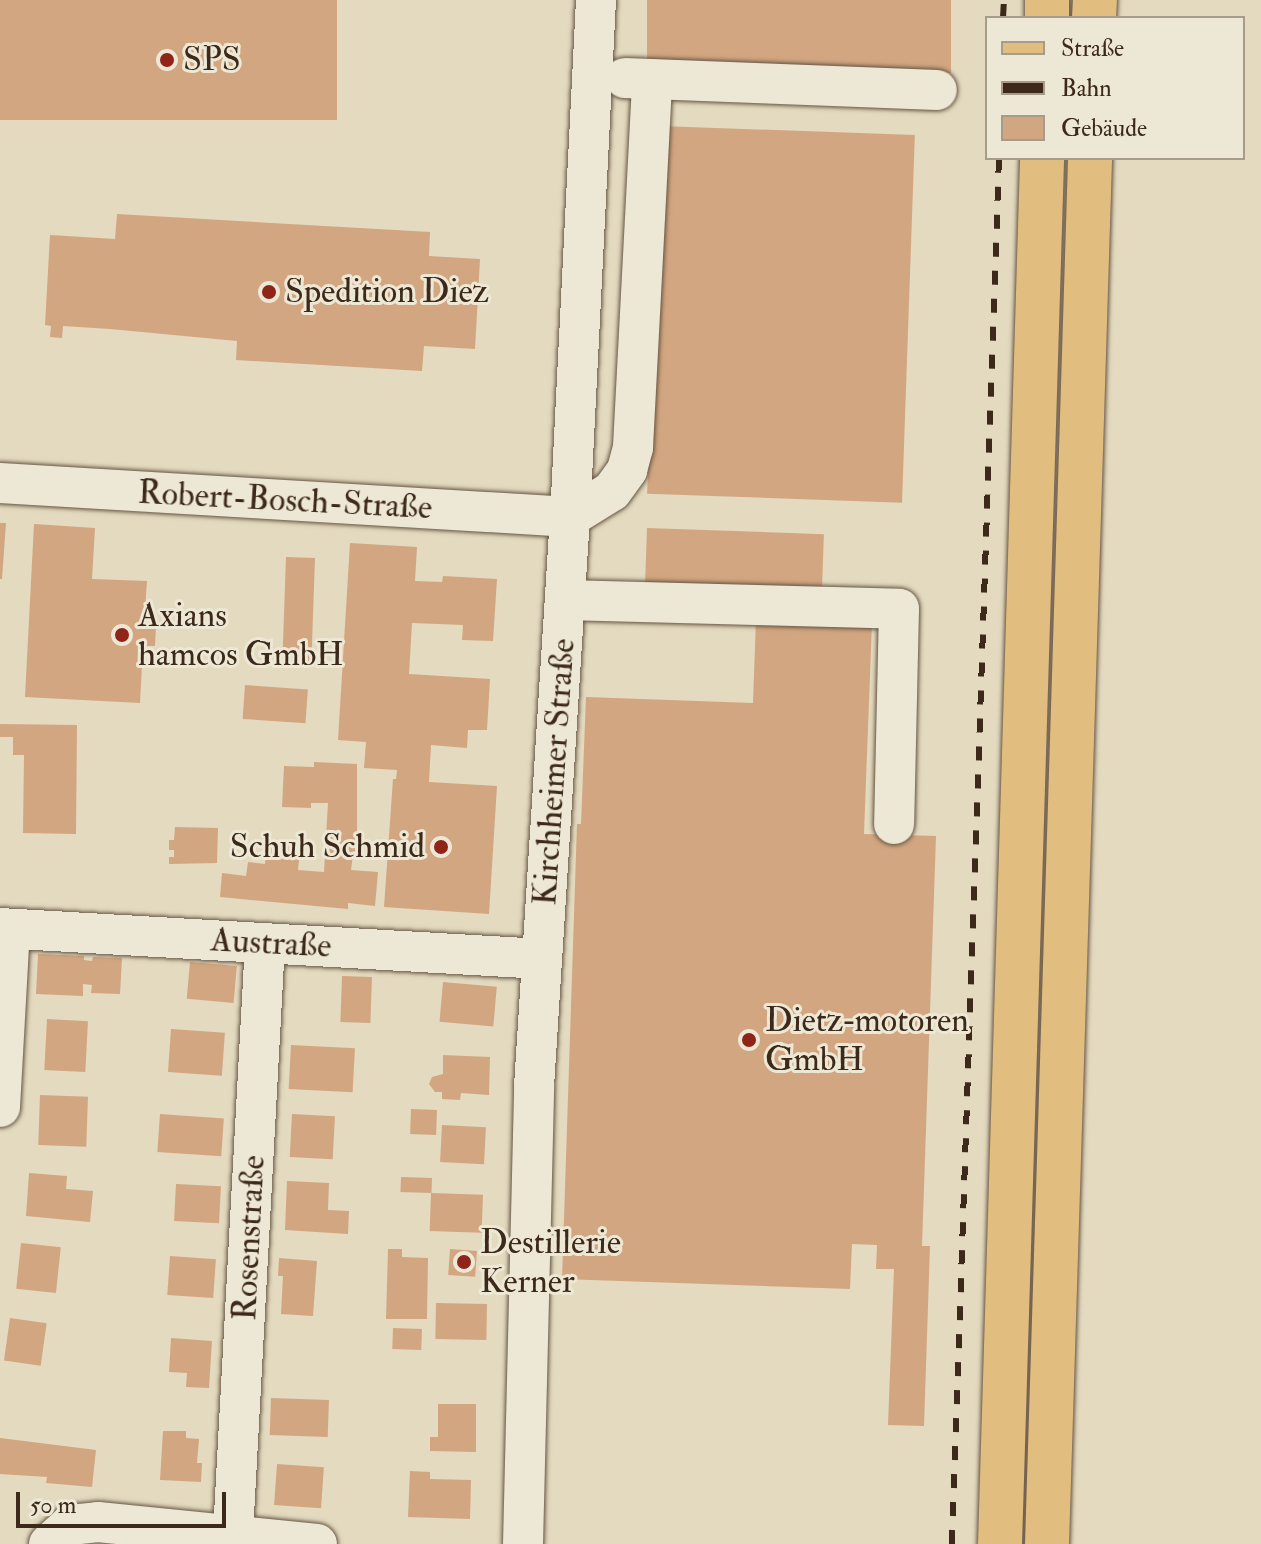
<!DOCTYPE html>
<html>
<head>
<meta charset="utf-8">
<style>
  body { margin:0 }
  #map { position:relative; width:1261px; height:1544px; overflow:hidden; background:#e3dabf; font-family:"IM FELL Double Pica",serif }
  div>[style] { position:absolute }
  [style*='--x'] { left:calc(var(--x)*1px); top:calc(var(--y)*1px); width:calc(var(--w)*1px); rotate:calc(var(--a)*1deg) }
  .building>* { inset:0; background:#d2a681; transform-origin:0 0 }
  .roads { filter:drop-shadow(0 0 2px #665543) drop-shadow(0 0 2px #665543) }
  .minor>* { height:40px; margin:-20px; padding:0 20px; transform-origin:20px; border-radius:20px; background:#ede7d5 }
  .major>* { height:44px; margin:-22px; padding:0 22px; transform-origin:22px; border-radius:22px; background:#e2bd80 }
  .rail>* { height:6px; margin-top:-3px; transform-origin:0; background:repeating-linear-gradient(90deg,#3d291a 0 14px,transparent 0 28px) }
  .dots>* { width:22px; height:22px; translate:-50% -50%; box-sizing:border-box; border:4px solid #ede7d5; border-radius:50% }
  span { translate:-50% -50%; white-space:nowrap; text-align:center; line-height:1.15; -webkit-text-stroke:6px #ede7d5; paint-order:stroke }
  .poi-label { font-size:34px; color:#3d291a }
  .left { translate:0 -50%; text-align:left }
  .right { translate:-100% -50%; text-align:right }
  .street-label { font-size:34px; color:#3d291a }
  .legend { position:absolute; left:985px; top:16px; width:260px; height:144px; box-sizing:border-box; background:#ede7d5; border:2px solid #a79b8a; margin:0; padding:10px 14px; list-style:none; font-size:24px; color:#3d291a }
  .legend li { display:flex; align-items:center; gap:16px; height:40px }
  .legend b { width:40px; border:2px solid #a79b8a }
  .scale { position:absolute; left:16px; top:1492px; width:210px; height:36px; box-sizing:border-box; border:4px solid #3d291a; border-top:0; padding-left:10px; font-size:24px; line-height:28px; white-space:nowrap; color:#3d291a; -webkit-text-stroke:6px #ede7d5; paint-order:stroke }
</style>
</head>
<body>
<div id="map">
  <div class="building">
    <div style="left:0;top:0;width:337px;height:120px"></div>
    <div style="left:647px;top:0;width:304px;height:73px"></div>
    <div style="left:660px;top:126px;width:255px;height:368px;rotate:2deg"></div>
    <div style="clip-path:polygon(117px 214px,430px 232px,429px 256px,480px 259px,475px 349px,424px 346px,422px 371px,236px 360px,237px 341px,110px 329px,63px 326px,62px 338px,50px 337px,51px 326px,45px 325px,50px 235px,115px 239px)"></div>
    <div style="clip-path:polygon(0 523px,6px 523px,2px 579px,0 579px)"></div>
    <div style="clip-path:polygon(34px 524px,95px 528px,92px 579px,147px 581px,144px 625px,156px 625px,155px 646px,143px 646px,140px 703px,25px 697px)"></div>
    <div style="left:647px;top:528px;width:177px;height:63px;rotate:2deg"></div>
    <div style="clip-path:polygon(350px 543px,417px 547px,415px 581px,442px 582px,443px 576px,497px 579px,493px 641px,462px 640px,463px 625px,412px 623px,409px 674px,490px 679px,487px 730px,468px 730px,467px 748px,431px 745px,429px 782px,497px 786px,489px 914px,384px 907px,393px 779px,396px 779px,397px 770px,364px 768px,366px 742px,338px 740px)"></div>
    <div style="left:286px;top:557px;width:29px;height:110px;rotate:2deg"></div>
    <div style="clip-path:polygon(756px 618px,872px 622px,864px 834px,936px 836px,922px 1246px,930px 1246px,924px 1426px,888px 1425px,894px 1269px,876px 1269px,877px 1245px,852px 1244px,850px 1289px,562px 1279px,577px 824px,581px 824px,586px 697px,753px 703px)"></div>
    <div style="left:245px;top:685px;width:63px;height:34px;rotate:4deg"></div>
    <div style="clip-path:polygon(0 724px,77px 725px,76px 834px,23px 833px,24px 755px,13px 755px,13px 737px,0 737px)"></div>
    <div style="clip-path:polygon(314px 762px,357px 764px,357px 856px,353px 855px,351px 870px,378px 872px,375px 906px,348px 903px,348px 909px,220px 897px,222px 873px,246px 876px,248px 862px,265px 864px,267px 839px,301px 842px,298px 870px,324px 872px,328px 803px,311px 803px,311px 808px,282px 807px,284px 766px,314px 767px)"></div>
    <div style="clip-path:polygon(175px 827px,218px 828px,217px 863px,169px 864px,169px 857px,174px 857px,174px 850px,169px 850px,169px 840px,174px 840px)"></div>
    <div style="clip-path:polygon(38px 954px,84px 956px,84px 960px,92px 961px,93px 957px,122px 958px,120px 994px,91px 993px,92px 985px,83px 984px,83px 996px,36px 994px)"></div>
    <div style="left:190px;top:962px;width:47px;height:37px;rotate:5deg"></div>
    <div style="left:342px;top:976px;width:30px;height:46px;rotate:2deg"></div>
    <div style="left:443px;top:982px;width:54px;height:40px;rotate:5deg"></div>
    <div style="left:47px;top:1019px;width:41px;height:51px;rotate:3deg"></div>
    <div style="left:171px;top:1029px;width:54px;height:43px;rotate:4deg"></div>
    <div style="left:291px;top:1045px;width:64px;height:44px;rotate:3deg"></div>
    <div style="clip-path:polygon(443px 1055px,490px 1057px,489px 1095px,461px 1093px,460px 1100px,442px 1099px,442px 1092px,435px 1092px,429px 1084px,432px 1077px,443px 1074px)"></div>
    <div style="left:40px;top:1095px;width:48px;height:50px;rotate:2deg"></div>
    <div style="left:411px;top:1109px;width:26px;height:25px;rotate:2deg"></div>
    <div style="left:160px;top:1114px;width:64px;height:38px;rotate:4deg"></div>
    <div style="left:292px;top:1114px;width:43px;height:43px;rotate:3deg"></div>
    <div style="left:442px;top:1125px;width:44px;height:37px;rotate:3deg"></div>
    <div style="clip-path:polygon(29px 1173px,67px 1176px,66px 1189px,93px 1191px,90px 1222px,26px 1216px)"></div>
    <div style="left:401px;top:1177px;width:31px;height:15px;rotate:2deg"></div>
    <div style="clip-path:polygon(287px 1181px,329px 1183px,328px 1210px,349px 1211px,348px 1234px,285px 1230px)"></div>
    <div style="left:176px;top:1184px;width:45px;height:37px;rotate:3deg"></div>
    <div style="left:431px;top:1193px;width:52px;height:38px;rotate:2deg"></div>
    <div style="left:21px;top:1243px;width:40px;height:46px;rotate:6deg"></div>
    <div style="clip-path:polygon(388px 1249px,402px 1249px,402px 1257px,428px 1258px,427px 1319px,386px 1319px)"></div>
    <div style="left:450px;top:1249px;width:27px;height:26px;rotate:4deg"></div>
    <div style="left:170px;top:1256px;width:46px;height:39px;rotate:4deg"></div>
    <div style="clip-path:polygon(279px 1258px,317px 1261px,313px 1316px,281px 1314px,283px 1276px,278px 1276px)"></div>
    <div style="left:436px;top:1303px;width:51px;height:36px;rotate:1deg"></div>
    <div style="left:10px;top:1318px;width:37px;height:43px;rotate:8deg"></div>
    <div style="left:393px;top:1328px;width:29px;height:21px;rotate:2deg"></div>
    <div style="clip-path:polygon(171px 1338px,212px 1341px,209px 1388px,186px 1387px,187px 1373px,169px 1372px)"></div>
    <div style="left:271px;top:1398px;width:58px;height:37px;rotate:2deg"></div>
    <div style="clip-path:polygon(438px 1404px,476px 1404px,476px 1452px,430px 1451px,430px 1437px,438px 1437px)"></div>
    <div style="clip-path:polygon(163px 1431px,186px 1431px,186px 1438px,199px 1439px,197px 1463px,202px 1463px,201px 1482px,160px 1480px)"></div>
    <div style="clip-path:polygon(0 1438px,96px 1450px,92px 1487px,46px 1483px,47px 1477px,0 1474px)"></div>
    <div style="left:277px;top:1464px;width:47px;height:41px;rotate:4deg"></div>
    <div style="clip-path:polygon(410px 1471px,430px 1472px,430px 1479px,471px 1480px,470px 1519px,408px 1517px)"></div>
  </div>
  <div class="roads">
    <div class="minor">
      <div style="--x:625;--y:78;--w:312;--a:2.2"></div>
      <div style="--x:0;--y:483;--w:571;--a:3.41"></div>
      <div style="--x:570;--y:517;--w:49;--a:-31.8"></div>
      <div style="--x:612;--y:491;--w:26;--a:-54"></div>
      <div style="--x:627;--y:470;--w:24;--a:-75"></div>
      <div style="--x:633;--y:447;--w:368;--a:-87"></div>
      <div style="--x:565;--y:600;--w:334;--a:1.5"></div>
      <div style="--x:899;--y:609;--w:215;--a:91.3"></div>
      <div style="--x:0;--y:928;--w:543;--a:3.27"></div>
      <div style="--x:0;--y:1107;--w:178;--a:-86.8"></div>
      <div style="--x:233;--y:1534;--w:592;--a:-86.9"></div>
      <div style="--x:49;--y:1544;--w:28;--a:-42"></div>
      <div style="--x:70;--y:1525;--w:28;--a:-6"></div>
      <div style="--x:98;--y:1522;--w:220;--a:5.7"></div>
      <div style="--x:523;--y:1544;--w:457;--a:-88.6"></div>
      <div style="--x:534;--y:1087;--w:571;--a:-86.39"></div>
      <div style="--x:570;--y:517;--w:518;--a:-87.12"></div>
    </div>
    <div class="major">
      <div style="--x:1047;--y:18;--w:18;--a:-90"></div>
      <div style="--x:1094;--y:18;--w:18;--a:-87"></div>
      <div style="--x:1000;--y:1544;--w:1387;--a:-88.26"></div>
      <div style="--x:1047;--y:1544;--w:1387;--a:-88.22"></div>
    </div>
  </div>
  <div class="rail">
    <div style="--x:1003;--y:18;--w:18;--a:-87"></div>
    <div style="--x:952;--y:1544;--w:1387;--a:-88.06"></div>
  </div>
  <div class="dots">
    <div style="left:167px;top:60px;background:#8f2418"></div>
    <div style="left:269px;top:292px;background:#8f2418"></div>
    <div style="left:122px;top:635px;background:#8f2418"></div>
    <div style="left:441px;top:847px;background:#8f2418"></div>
    <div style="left:749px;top:1040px;background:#8f2418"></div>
    <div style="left:464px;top:1262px;background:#8f2418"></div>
  </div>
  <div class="poi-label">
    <span class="left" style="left:183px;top:60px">SPS</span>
    <span class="left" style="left:285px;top:292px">Spedition Diez</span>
    <span class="left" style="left:138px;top:635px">Axians<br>hamcos GmbH</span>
    <span class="right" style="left:425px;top:847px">Schuh Schmid</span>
    <span class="left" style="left:765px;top:1040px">Dietz‐motoren<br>GmbH</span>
    <span class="left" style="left:480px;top:1262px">Destillerie<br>Kerner</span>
  </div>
  <div class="street-label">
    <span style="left:285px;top:500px;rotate:3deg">Robert-Bosch-Straße</span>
    <span style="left:554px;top:772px;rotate:-86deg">Kirchheimer Straße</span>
    <span style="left:271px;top:943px;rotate:3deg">Austraße</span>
    <span style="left:249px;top:1238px;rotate:-87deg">Rosenstraße</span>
  </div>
  <ul class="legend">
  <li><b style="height:10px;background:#e2bd80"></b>Straße</li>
  <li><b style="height:10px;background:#3d291a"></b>Bahn</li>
  <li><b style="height:22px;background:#d2a681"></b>Gebäude</li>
  </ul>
  <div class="scale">50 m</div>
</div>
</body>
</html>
